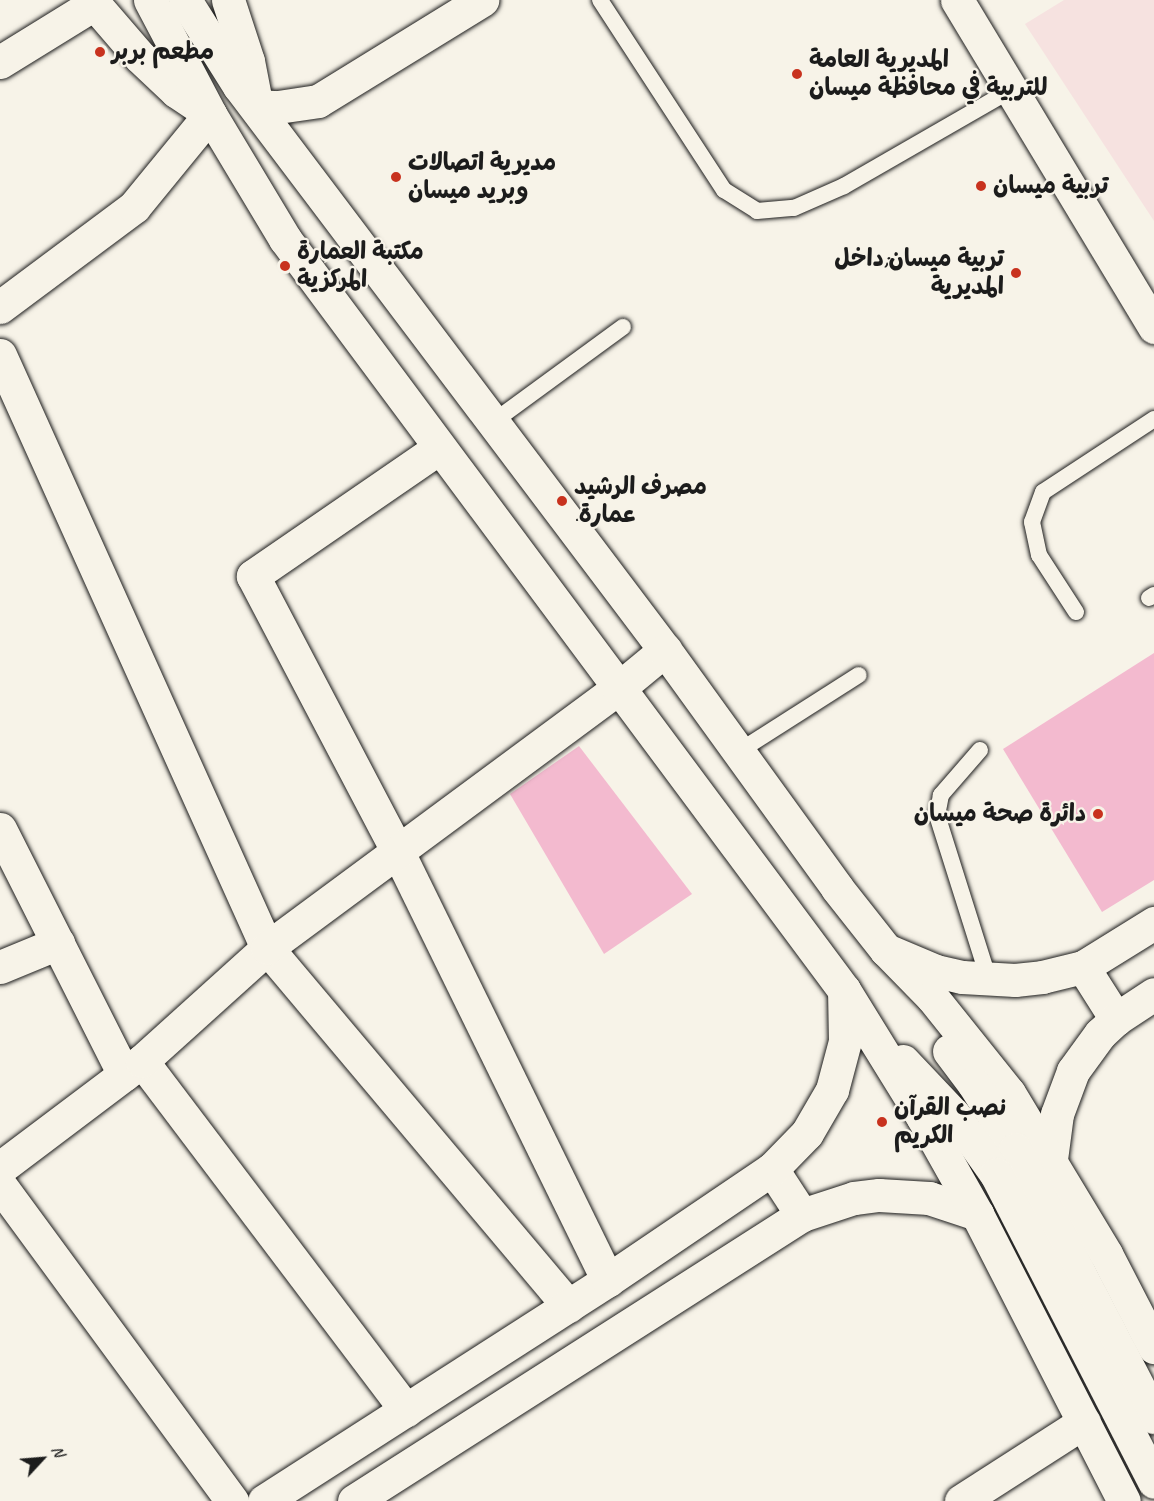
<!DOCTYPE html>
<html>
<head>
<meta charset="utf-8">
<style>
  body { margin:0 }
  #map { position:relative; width:1154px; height:1501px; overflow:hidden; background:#f7f3e8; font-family:Caveat,"Playpen Sans Arabic",sans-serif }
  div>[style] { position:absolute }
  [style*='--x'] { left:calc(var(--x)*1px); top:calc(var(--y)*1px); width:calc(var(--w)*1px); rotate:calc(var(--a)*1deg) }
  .built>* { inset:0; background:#f6e2e0 }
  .building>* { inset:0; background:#f3bacf }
  .roads { filter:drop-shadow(0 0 2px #1c1c1c) drop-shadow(0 0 2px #1c1c1c) }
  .lane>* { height:16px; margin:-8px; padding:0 8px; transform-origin:8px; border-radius:8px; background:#f7f3e8 }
  .street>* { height:33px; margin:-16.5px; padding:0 16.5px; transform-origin:16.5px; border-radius:16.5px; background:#f7f3e8 }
  .secondary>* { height:33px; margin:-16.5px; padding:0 16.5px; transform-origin:16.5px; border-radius:16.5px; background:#f7f3e8 }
  .primary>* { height:33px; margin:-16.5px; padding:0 16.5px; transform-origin:16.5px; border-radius:16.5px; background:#f7f3e8 }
  .dots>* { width:16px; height:16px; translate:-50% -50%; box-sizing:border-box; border:3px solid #f7f3e8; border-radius:50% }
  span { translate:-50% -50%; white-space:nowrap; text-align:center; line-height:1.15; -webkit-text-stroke:4.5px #f7f3e8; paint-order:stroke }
  .poi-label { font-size:24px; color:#1c1c1c; font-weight:700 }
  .left { translate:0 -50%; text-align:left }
  .right { translate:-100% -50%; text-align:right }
  .north { position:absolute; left:12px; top:1429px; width:60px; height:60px; -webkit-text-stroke:4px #f7f3e8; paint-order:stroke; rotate:64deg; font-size:16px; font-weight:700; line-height:24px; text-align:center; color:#1c1c1c }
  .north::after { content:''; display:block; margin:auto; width:21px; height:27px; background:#1c1c1c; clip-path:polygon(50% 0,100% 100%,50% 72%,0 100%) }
</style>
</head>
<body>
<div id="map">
  <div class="built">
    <div style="clip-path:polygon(1064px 0,1154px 0,1154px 221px,1025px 24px)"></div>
  </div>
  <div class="building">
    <div style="clip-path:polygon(1154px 653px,1154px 880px,1102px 912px,1003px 749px)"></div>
    <div style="clip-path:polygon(579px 746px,692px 894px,604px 954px,510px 794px)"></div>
  </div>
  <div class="roads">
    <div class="lane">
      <div style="--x:600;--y:0;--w:227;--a:56.9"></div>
      <div style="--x:724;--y:190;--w:39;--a:32"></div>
      <div style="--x:757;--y:211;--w:37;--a:-5"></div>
      <div style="--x:794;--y:208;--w:55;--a:-23.7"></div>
      <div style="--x:844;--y:186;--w:193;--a:-29.9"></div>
      <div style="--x:493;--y:422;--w:161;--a:-36.2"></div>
      <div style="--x:1149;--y:598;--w:6;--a:-31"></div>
      <div style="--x:1076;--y:612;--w:68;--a:-123"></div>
      <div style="--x:1039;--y:555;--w:34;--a:-102"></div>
      <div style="--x:1032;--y:522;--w:32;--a:-70"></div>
      <div style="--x:1043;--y:492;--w:133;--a:-33.3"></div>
      <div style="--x:980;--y:750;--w:60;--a:130.9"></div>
      <div style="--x:941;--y:795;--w:20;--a:101"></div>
      <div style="--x:937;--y:815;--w:173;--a:72.5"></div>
      <div style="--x:738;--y:752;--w:143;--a:-32.5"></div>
    </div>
    <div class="street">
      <div style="--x:0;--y:62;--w:110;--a:-31.7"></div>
      <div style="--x:256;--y:106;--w:22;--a:3"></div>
      <div style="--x:278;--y:107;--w:40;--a:-8.5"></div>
      <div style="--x:318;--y:101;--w:193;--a:-31.6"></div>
      <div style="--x:0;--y:307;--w:167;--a:-36.7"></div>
      <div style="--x:134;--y:207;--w:120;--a:-50.7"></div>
      <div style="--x:0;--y:355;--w:650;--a:65.76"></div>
      <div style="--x:267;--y:948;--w:468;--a:49.9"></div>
      <div style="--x:439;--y:448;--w:226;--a:145.5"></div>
      <div style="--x:253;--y:576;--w:312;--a:62.3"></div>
      <div style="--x:398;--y:852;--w:477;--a:63.9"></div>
      <div style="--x:0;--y:829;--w:275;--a:63.2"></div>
      <div style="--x:0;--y:967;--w:63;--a:-22.5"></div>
      <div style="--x:142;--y:1061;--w:438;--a:52.9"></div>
      <div style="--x:0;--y:1168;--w:178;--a:-37"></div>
      <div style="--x:142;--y:1061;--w:169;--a:-42.1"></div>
      <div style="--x:267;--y:948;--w:438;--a:-36.5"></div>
      <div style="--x:619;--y:688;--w:60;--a:-39.6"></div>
      <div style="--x:0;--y:1185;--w:392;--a:53.7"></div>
      <div style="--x:961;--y:1501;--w:146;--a:-32.7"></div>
    </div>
    <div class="secondary">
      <div style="--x:957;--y:0;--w:382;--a:58.9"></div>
      <div style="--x:886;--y:950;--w:54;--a:22.8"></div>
      <div style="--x:936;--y:971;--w:27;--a:13"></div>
      <div style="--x:962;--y:977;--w:53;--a:3.2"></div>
      <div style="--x:1015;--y:980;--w:27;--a:-6"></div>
      <div style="--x:1042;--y:977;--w:42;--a:-13.7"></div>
      <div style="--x:1083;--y:967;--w:84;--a:-31.8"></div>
      <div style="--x:1083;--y:967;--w:62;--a:57.6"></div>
      <div style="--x:1051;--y:1159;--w:45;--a:-82.4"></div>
      <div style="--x:1057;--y:1114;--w:46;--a:-69.6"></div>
      <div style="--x:1073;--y:1071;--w:46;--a:-53.9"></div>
      <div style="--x:1100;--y:1034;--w:22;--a:-43"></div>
      <div style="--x:1116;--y:1019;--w:45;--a:-33.3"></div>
      <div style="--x:772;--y:1169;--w:55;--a:56.9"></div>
      <div style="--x:264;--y:1501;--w:409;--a:-32.7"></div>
      <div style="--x:608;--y:1280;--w:198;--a:-34.1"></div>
      <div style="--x:772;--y:1169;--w:50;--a:-45.8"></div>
      <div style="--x:807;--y:1133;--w:50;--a:-59.8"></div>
      <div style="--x:832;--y:1090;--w:51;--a:-75.1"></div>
      <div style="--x:845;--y:1041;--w:51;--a:-91.1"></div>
      <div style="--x:354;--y:1501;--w:532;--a:-32.55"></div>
      <div style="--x:802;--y:1215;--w:55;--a:-18.1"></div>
      <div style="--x:854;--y:1198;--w:25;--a:-7"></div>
      <div style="--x:879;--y:1195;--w:50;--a:3.4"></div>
      <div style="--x:929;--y:1198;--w:51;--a:18.4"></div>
    </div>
    <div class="primary">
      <div style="--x:91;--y:0;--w:75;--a:49.3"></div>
      <div style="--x:140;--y:57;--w:50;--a:43.4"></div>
      <div style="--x:176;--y:91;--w:36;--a:34"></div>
      <div style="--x:150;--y:0;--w:129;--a:62.2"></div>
      <div style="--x:210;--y:114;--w:146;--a:59"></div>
      <div style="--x:285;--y:239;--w:936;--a:53.34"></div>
      <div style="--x:844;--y:990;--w:150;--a:58.3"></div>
      <div style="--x:923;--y:1118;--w:110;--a:60.6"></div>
      <div style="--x:977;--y:1214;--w:322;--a:62.9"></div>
      <div style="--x:185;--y:0;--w:102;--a:57.9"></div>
      <div style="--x:239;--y:86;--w:707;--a:52.94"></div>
      <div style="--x:665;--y:650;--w:294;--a:54.1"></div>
      <div style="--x:837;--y:888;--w:79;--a:51.7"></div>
      <div style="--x:886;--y:950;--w:66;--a:45.6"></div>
      <div style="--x:932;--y:997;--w:123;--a:51.3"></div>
      <div style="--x:1009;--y:1093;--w:188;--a:58.9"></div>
      <div style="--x:1106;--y:1254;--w:105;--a:62.7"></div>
      <div style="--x:228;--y:0;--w:64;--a:71.8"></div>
      <div style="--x:248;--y:61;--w:38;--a:79"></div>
      <div style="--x:949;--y:1051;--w:40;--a:53"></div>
      <div style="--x:973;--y:1083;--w:78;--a:57.5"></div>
      <div style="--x:1015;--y:1149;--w:302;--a:62.6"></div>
      <div style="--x:903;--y:1061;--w:74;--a:46.6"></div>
      <div style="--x:954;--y:1115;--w:72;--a:54.6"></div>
      <div style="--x:996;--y:1174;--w:346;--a:62.8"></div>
    </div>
  </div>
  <div class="dots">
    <div style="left:100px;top:52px;background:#c8321e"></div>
    <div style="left:797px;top:74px;background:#c8321e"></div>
    <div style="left:396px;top:177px;background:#c8321e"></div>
    <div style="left:981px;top:186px;background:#c8321e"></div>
    <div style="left:285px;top:266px;background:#c8321e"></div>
    <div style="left:1016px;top:273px;background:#c8321e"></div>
    <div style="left:562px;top:501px;background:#c8321e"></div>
    <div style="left:1098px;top:814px;background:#c8321e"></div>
    <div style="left:882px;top:1122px;background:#c8321e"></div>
  </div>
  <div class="poi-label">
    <span class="left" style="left:112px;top:52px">مطعم بربر</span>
    <span class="left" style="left:809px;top:74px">المديرية العامة<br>للتربية في محافظة ميسان</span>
    <span class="left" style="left:408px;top:177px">مديرية اتصالات<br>وبريد ميسان</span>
    <span class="left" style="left:993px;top:186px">تربية ميسان</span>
    <span class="left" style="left:297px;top:266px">مكتبة العمارة<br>المركزية</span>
    <span class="right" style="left:1004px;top:273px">تربية ميسان;داخل<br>المديرية</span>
    <span class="left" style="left:574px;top:501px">مصرف الرشيد<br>.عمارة</span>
    <span class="right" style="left:1086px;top:814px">دائرة صحة ميسان</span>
    <span class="left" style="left:894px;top:1122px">نصب القرآن<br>الكريم</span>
  </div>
  <div class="north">N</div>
</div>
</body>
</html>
